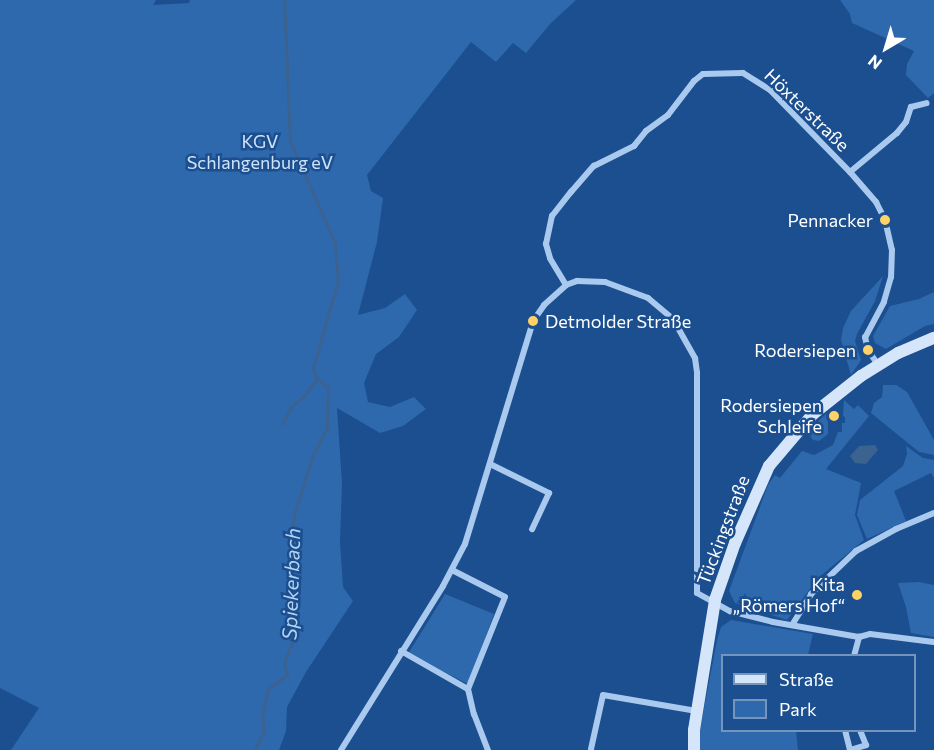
<!DOCTYPE html>
<html>
<head>
<meta charset="utf-8">
<style>
  body { margin:0 }
  #map { position:relative; width:934px; height:750px; overflow:hidden; background:#1b4f8f; font-family:Commissioner,sans-serif }
  div>[style] { position:absolute }
  [style*='--x'] { left:calc(var(--x)*1px); top:calc(var(--y)*1px); width:calc(var(--w)*1px); rotate:calc(var(--a)*1deg) }
  .green>* { inset:0; background:#2e69ad }
  .water>* { inset:0; background:#3c6290 }
  .stream>* { height:3px; margin:-1.5px; padding:0 1.5px; transform-origin:1.5px; border-radius:1.5px; background:#3c6290 }
  .street>* { height:6px; margin:-3px; padding:0 3px; transform-origin:3px; border-radius:3px; background:#a9c9ee }
  .secondary>* { height:12px; margin:-6px; padding:0 6px; transform-origin:6px; border-radius:6px; background:#d6e6fa }
  .dots>* { width:16px; height:16px; translate:-50% -50%; box-sizing:border-box; border:3px solid #1b4f8f; border-radius:50% }
  span { translate:-50% -50%; white-space:nowrap; text-align:center; line-height:1.15; -webkit-text-stroke:5px #1b4f8f; paint-order:stroke }
  .street-label { font-size:18px; color:#fff }
  .park-label { font-size:18px; color:#cfe3fa }
  .poi-label { font-size:18px; color:#fff }
  .right { translate:-100% -50%; text-align:right }
  .left { translate:0 -50%; text-align:left }
  .water-label { font-size:20px; color:#b5d3f5; font-style:italic }
  .legend { position:absolute; left:721px; top:654px; width:195px; height:78px; box-sizing:border-box; background:#1b4f8f; border:2px solid #7695bc; margin:0; padding:8px 10px; list-style:none; font-size:18px; color:#fff }
  .legend li { display:flex; align-items:center; gap:12px; height:30px }
  .legend b { width:30px; border:2px solid #7695bc }
  .north { position:absolute; left:856px; top:18px; width:60px; height:60px; -webkit-text-stroke:4px #1b4f8f; paint-order:stroke; rotate:218deg; font-size:16px; font-weight:700; line-height:24px; text-align:center; color:#fff }
  .north::after { content:''; display:block; margin:auto; width:21px; height:27px; background:#fff; clip-path:polygon(50% 0,100% 100%,50% 72%,0 100%) }
</style>
</head>
<body>
<div id="map">
  <div class="green">
    <div style="clip-path:polygon(0 0,156px 0,153px 5px,189px 3px,190px 0,576px 0,550px 24px,526px 53px,513px 43px,496px 62px,471px 42px,367px 175px,371px 191px,383px 198px,377px 242px,358px 315px,385px 308px,405px 294px,417px 310px,399px 337px,376px 354px,364px 383px,368px 402px,390px 407px,414px 397px,426px 409px,403px 426px,380px 433px,337px 408px,342px 483px,340px 542px,343px 587px,353px 601px,306px 672px,287px 707px,286px 731px,279px 750px,11px 750px,39px 708px,0 688px)"></div>
    <div style="clip-path:polygon(840px 0,934px 0,934px 93px,928px 98px,906px 75px,907px 64px,914px 51px,852px 23px,850px 14px)"></div>
    <div style="clip-path:polygon(883px 276px,875px 301px,857px 334px,855px 341px,861px 360px,851px 375px,841px 340px,843px 328px,851px 311px)"></div>
    <div style="clip-path:polygon(934px 292px,934px 324px,925px 326px,886px 349px,875px 343px,873px 336px,890px 306px,919px 299px)"></div>
    <div style="clip-path:polygon(883px 385px,896px 385px,907px 392px,934px 440px,934px 455px,919px 452px,871px 413px,874px 403px,882px 397px)"></div>
    <div style="clip-path:polygon(844px 400px,854px 409px,858px 405px,869px 416px,826px 469px,861px 483px,855px 515px,864px 540px,818px 578px,787px 620px,735px 603px,729px 591px,768px 485px,775px 475px,780px 478px,802px 451px,814px 455px,833px 445px,838px 432px,842px 432px,842px 423px,845px 423px,845px 417px,843px 416px)"></div>
    <div style="clip-path:polygon(828px 412px,828px 434px,819px 441px,813px 440px,807px 432px)"></div>
    <div style="clip-path:polygon(906px 446px,923px 458px,934px 460px,934px 478px,931px 473px,894px 491px,906px 521px,867px 539px,857px 515px,860px 500px,903px 466px,907px 454px)"></div>
    <div style="clip-path:polygon(919px 582px,934px 585px,934px 637px,911px 633px,906px 607px,898px 583px)"></div>
    <div style="clip-path:polygon(445px 594px,494px 614px,468px 684px,408px 654px)"></div>
    <div style="clip-path:polygon(731px 620px,813px 634px,808px 655px,722px 656px,722px 730px,796px 731px,798px 750px,699px 750px,698px 740px,717px 640px,721px 627px)"></div>
  </div>
  <div class="water">
    <div style="clip-path:polygon(875px 445px,878px 450px,866px 464px,855px 463px,850px 456px,859px 446px)"></div>
  </div>
  <div class="stream">
    <div style="--x:282;--y:424;--w:19;--a:-62"></div>
    <div style="--x:291;--y:407;--w:16;--a:-40"></div>
    <div style="--x:303;--y:397;--w:23;--a:-52"></div>
    <div style="--x:255;--y:750;--w:21;--a:-65"></div>
    <div style="--x:264;--y:731;--w:14;--a:-98"></div>
    <div style="--x:262;--y:717;--w:29;--a:-78"></div>
    <div style="--x:268;--y:689;--w:24;--a:-38"></div>
    <div style="--x:287;--y:674;--w:11;--a:-105"></div>
    <div style="--x:284;--y:663;--w:22;--a:-68"></div>
    <div style="--x:292;--y:643;--w:124;--a:-89.5"></div>
    <div style="--x:293;--y:519;--w:65;--a:-73"></div>
    <div style="--x:312;--y:457;--w:34;--a:-63"></div>
    <div style="--x:327;--y:427;--w:40;--a:-88.6"></div>
    <div style="--x:328;--y:387;--w:14;--a:-144"></div>
    <div style="--x:317;--y:379;--w:12;--a:-110"></div>
    <div style="--x:313;--y:368;--w:91;--a:-74.1"></div>
    <div style="--x:338;--y:280;--w:37;--a:-95"></div>
    <div style="--x:335;--y:243;--w:111;--a:-113.8"></div>
    <div style="--x:290;--y:141;--w:141;--a:-92.4"></div>
  </div>
  <div class="street">
    <div style="--x:850;--y:172;--w:61;--a:-39.7"></div>
    <div style="--x:897;--y:133;--w:14;--a:-51"></div>
    <div style="--x:906;--y:122;--w:16;--a:-72"></div>
    <div style="--x:911;--y:107;--w:16;--a:-14"></div>
    <div style="--x:566;--y:285;--w:31;--a:-121"></div>
    <div style="--x:550;--y:258;--w:15;--a:-106"></div>
    <div style="--x:546;--y:244;--w:29;--a:-78"></div>
    <div style="--x:552;--y:216;--w:31;--a:-52"></div>
    <div style="--x:571;--y:192;--w:35;--a:-49"></div>
    <div style="--x:594;--y:166;--w:45;--a:-26.6"></div>
    <div style="--x:634;--y:146;--w:19;--a:-51"></div>
    <div style="--x:646;--y:131;--w:27;--a:-36"></div>
    <div style="--x:668;--y:115;--w:43;--a:-52.6"></div>
    <div style="--x:694;--y:81;--w:11;--a:-38"></div>
    <div style="--x:703;--y:74;--w:40;--a:-1.4"></div>
    <div style="--x:743;--y:73;--w:32;--a:32"></div>
    <div style="--x:770;--y:90;--w:115;--a:45.7"></div>
    <div style="--x:850;--y:172;--w:40;--a:49"></div>
    <div style="--x:876;--y:202;--w:20;--a:63"></div>
    <div style="--x:885;--y:220;--w:31;--a:77"></div>
    <div style="--x:892;--y:250;--w:27;--a:92"></div>
    <div style="--x:891;--y:277;--w:26;--a:106"></div>
    <div style="--x:884;--y:302;--w:40;--a:118"></div>
    <div style="--x:865;--y:337;--w:13;--a:77"></div>
    <div style="--x:868;--y:350;--w:18;--a:56"></div>
    <div style="--x:490;--y:464;--w:66;--a:26.2"></div>
    <div style="--x:549;--y:493;--w:40;--a:115"></div>
    <div style="--x:452;--y:570;--w:59;--a:27"></div>
    <div style="--x:505;--y:597;--w:99;--a:111.9"></div>
    <div style="--x:468;--y:689;--w:26;--a:77"></div>
    <div style="--x:474;--y:714;--w:39;--a:69"></div>
    <div style="--x:792;--y:625;--w:36;--a:-58"></div>
    <div style="--x:811;--y:594;--w:62;--a:-43.7"></div>
    <div style="--x:856;--y:551;--w:46;--a:-28.8"></div>
    <div style="--x:896;--y:529;--w:41;--a:-22.8"></div>
    <div style="--x:401;--y:651;--w:77;--a:29.6"></div>
    <div style="--x:854;--y:656;--w:20;--a:-75"></div>
    <div style="--x:845;--y:730;--w:21;--a:76"></div>
    <div style="--x:850;--y:750;--w:17;--a:-17"></div>
    <div style="--x:866;--y:745;--w:16;--a:-112"></div>
    <div style="--x:591;--y:749;--w:55;--a:-77.5"></div>
    <div style="--x:603;--y:695;--w:95;--a:9.7"></div>
    <div style="--x:341;--y:750;--w:193;--a:-58.1"></div>
    <div style="--x:443;--y:586;--w:47;--a:-62.4"></div>
    <div style="--x:465;--y:544;--w:233;--a:-73"></div>
    <div style="--x:533;--y:321;--w:19;--a:-55"></div>
    <div style="--x:544;--y:305;--w:30;--a:-42"></div>
    <div style="--x:566;--y:285;--w:12;--a:-20"></div>
    <div style="--x:577;--y:281;--w:28;--a:2"></div>
    <div style="--x:605;--y:282;--w:46;--a:20.4"></div>
    <div style="--x:648;--y:298;--w:33;--a:40"></div>
    <div style="--x:673;--y:319;--w:45;--a:60.6"></div>
    <div style="--x:695;--y:358;--w:15;--a:82"></div>
    <div style="--x:697;--y:373;--w:220;--a:90"></div>
    <div style="--x:697;--y:593;--w:38;--a:29"></div>
    <div style="--x:730;--y:611;--w:44;--a:14.3"></div>
    <div style="--x:773;--y:622;--w:87;--a:9.9"></div>
    <div style="--x:859;--y:637;--w:11;--a:-15"></div>
    <div style="--x:870;--y:634;--w:64;--a:7.1"></div>
  </div>
  <div class="secondary">
    <div style="--x:694;--y:750;--w:20;--a:-90"></div>
    <div style="--x:694;--y:730;--w:132;--a:-80.8"></div>
    <div style="--x:715;--y:600;--w:60;--a:-70.7"></div>
    <div style="--x:735;--y:543;--w:84;--a:-66.2"></div>
    <div style="--x:769;--y:466;--w:68;--a:-49.8"></div>
    <div style="--x:813;--y:414;--w:61;--a:-38.4"></div>
    <div style="--x:861;--y:376;--w:44;--a:-31.9"></div>
    <div style="--x:898;--y:353;--w:39;--a:-23"></div>
  </div>
  <div class="dots">
    <div style="left:885px;top:220px;background:#ffd166"></div>
    <div style="left:533px;top:321px;background:#ffd166"></div>
    <div style="left:868px;top:350px;background:#ffd166"></div>
    <div style="left:834px;top:416px;background:#ffd166"></div>
    <div style="left:857px;top:595px;background:#ffd166"></div>
  </div>
  <div class="street-label">
    <span style="left:807px;top:110px;rotate:44deg">Höxterstraße</span>
    <span style="left:723px;top:530px;rotate:-69deg">Tückingstraße</span>
  </div>
  <div class="park-label">
    <span style="left:260px;top:152px">KGV<br>Schlangenburg eV</span>
  </div>
  <div class="poi-label">
    <span class="right" style="left:873px;top:220px">Pennacker</span>
    <span class="left" style="left:545px;top:321px">Detmolder Straße</span>
    <span class="right" style="left:856px;top:350px">Rodersiepen</span>
    <span class="right" style="left:822px;top:416px">Rodersiepen<br>Schleife</span>
    <span class="right" style="left:845px;top:595px">Kita<br>„Römers Hof“</span>
  </div>
  <div class="water-label">
    <span style="left:291px;top:584px;rotate:-88deg">Spiekerbach</span>
  </div>
  <ul class="legend">
  <li><b style="height:8px;background:#d6e6fa"></b>Straße</li>
  <li><b style="height:16px;background:#2e69ad"></b>Park</li>
  </ul>
  <div class="north">N</div>
</div>
</body>
</html>
